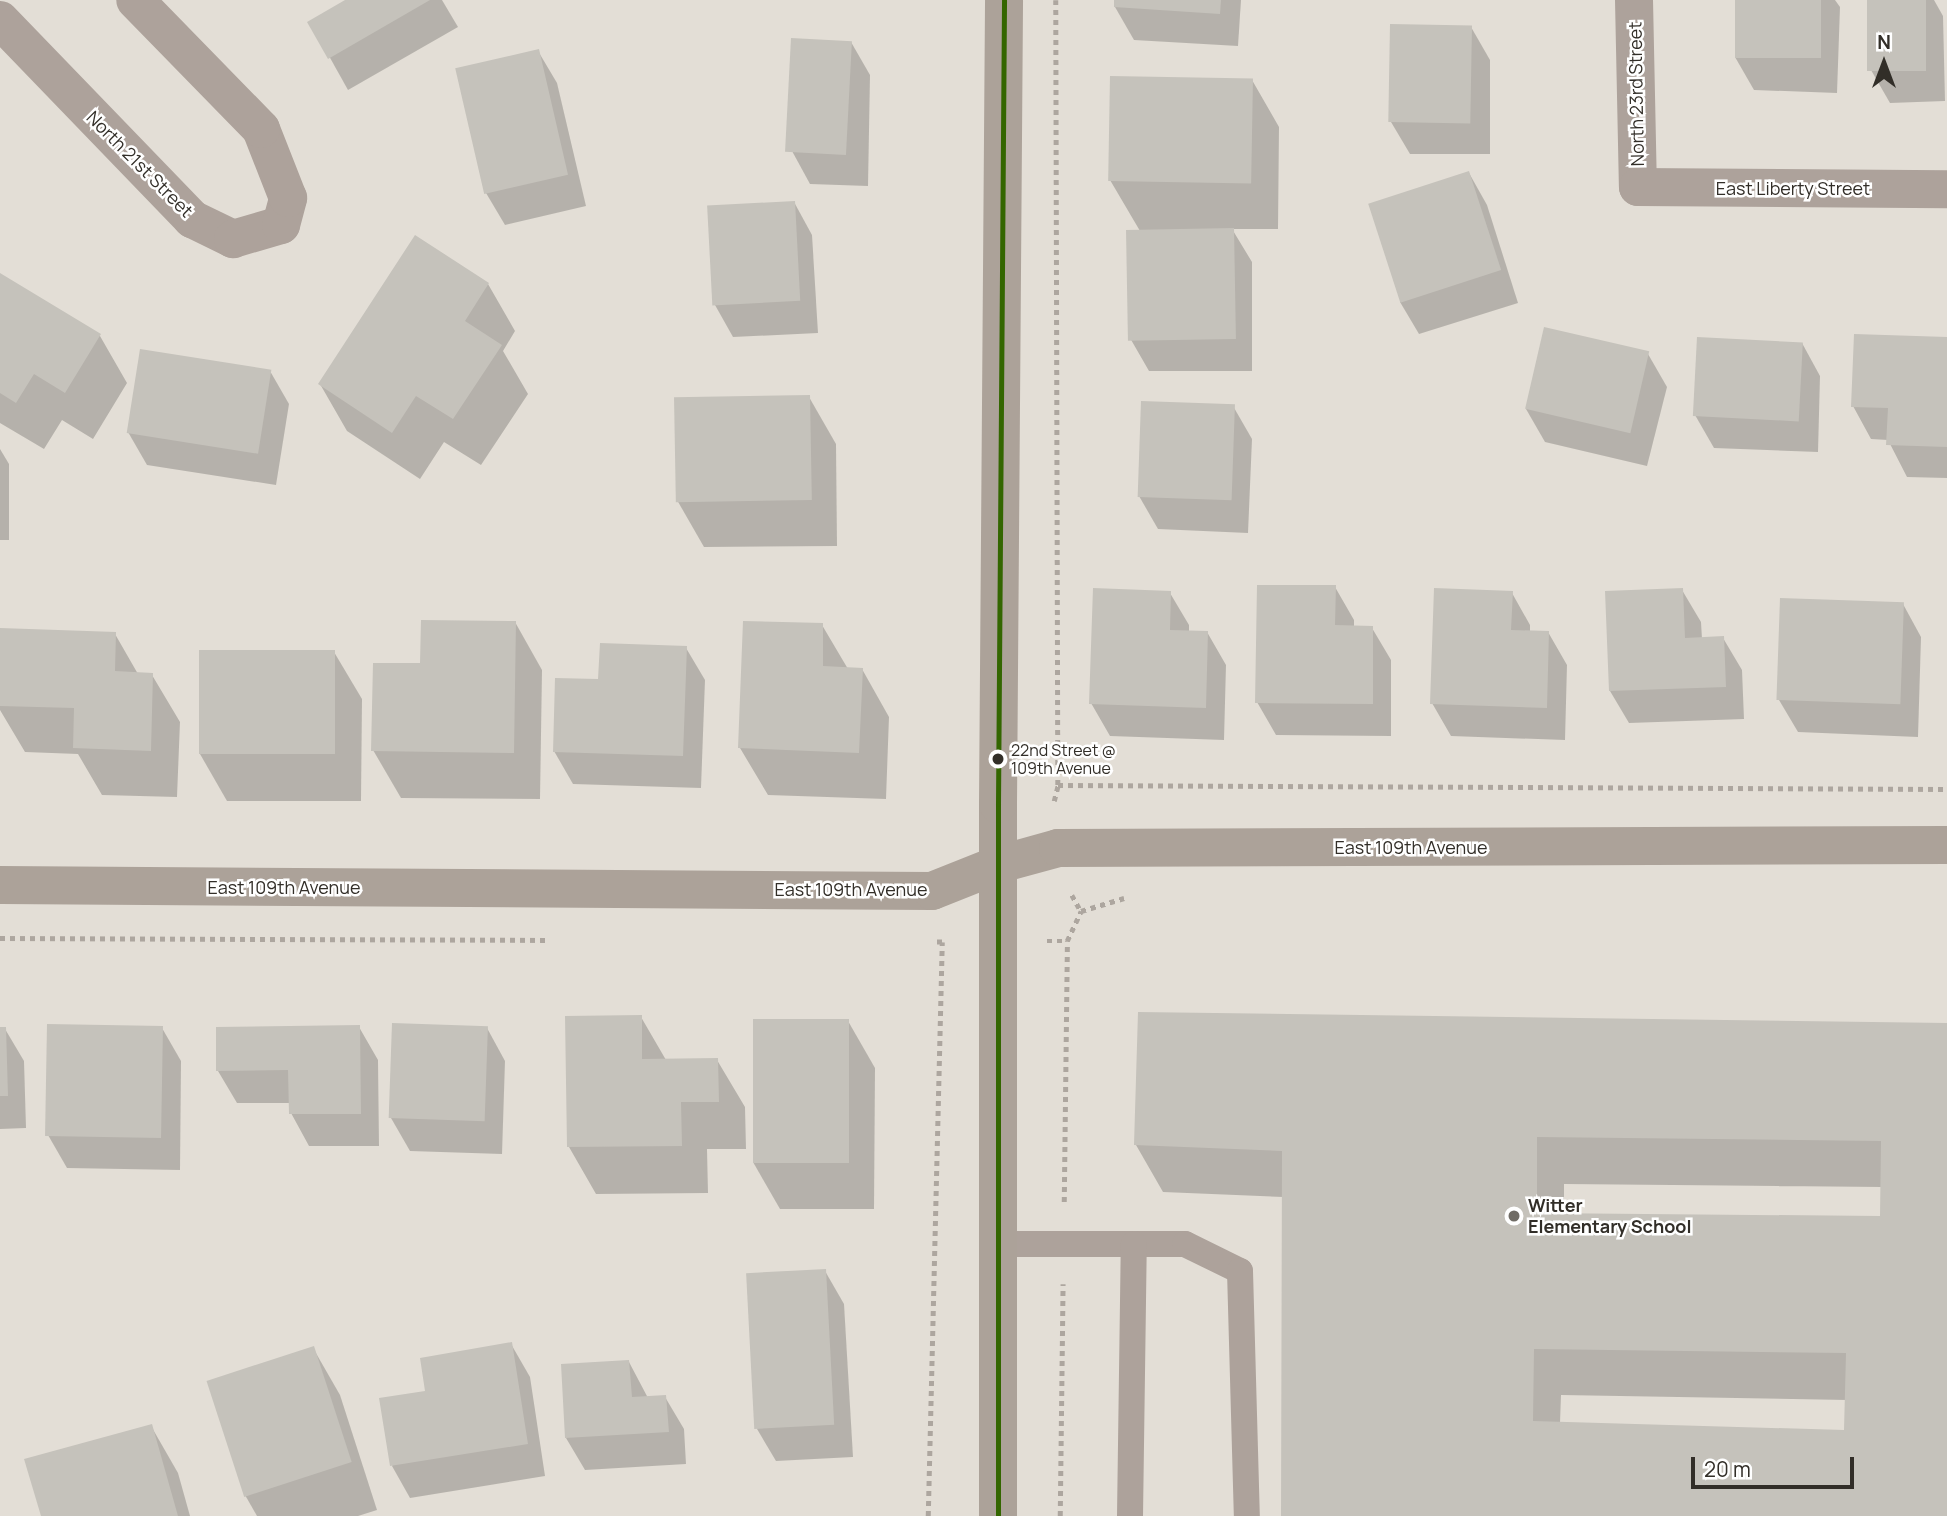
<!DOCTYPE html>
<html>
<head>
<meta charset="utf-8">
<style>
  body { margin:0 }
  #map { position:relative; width:1947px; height:1516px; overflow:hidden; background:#e3ded6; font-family:Manrope,sans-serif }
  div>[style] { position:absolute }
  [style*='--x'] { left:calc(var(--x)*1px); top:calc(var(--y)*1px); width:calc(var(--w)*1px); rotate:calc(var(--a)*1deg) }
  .shadow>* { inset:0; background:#0003 }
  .building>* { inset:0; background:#c5c2bb; transform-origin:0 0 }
  .path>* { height:4.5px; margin-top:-2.25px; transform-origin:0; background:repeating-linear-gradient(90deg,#ada69f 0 5px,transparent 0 10px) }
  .lane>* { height:26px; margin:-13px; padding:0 13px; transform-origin:13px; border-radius:13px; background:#ada29b }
  .street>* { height:38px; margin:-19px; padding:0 19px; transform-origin:19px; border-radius:19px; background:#ada29b }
  .secondary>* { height:38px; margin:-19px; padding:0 19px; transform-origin:19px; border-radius:19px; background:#aca299 }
  .bus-1>* { height:5px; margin:-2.5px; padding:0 2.5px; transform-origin:2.5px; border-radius:2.5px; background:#360 }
  .dots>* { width:19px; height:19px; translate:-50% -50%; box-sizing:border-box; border:4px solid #fff; border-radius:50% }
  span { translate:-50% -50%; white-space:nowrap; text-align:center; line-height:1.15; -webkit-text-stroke:5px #fff; paint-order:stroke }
  .bus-label { font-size:16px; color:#322e28 }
  .left { translate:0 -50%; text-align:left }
  .street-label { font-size:18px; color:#322e28 }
  .poi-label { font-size:18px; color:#322e28; font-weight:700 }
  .north { position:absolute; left:1849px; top:28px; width:70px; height:70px; -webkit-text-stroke:5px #fff; paint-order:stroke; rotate:0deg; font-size:19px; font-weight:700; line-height:28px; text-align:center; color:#322e28 }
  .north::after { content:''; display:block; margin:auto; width:24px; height:32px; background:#322e28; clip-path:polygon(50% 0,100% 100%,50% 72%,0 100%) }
  .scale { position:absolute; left:1691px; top:1457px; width:163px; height:32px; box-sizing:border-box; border:4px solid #322e28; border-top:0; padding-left:9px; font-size:21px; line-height:24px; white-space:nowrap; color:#322e28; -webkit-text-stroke:5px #fff; paint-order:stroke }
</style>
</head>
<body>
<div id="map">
  <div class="shadow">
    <div style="clip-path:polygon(348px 0,442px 0,458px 27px,348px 90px,310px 22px)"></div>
    <div style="clip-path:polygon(1116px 0,1241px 0,1238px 46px,1134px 40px,1115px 7px)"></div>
    <div style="clip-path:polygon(1737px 0,1835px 0,1840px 7px,1837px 93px,1754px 90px,1735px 57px)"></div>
    <div style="clip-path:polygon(1869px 0,1934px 0,1943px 16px,1945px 101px,1890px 103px,1871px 70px)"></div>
    <div style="clip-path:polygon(1471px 27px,1490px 60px,1490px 154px,1410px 154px,1391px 122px)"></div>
    <div style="clip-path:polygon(851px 42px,870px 75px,868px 186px,810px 184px,792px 151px)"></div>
    <div style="clip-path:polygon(538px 51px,557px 83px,586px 206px,505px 225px,486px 193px,457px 70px)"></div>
    <div style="clip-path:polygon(1252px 80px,1279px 127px,1278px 229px,1232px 229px,1252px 262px,1252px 371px,1149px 371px,1130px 338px,1140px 231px,1110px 180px)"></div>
    <div style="clip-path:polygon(1469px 173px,1487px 205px,1518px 303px,1419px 334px,1400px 302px)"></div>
    <div style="clip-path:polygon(794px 202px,812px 235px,818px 333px,733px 337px,715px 305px)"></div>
    <div style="clip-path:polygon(0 275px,100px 336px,127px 383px,93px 439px,62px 420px,44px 449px,0 423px)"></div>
    <div style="clip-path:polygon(488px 284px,515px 331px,503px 351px,528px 394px,481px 465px,444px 442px,420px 479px,347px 431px,320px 384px)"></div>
    <div style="clip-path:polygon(1947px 339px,1947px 478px,1907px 477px,1888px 440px,1871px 439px,1853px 406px)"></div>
    <div style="clip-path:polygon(1802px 343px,1820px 376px,1818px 452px,1714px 448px,1695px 415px)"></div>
    <div style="clip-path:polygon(1648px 354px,1667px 387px,1647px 466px,1545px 442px,1526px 409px)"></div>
    <div style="clip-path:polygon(270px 371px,289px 404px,276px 485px,147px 465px,128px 432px)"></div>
    <div style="clip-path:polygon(809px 397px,836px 444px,837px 546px,704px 547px,677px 500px)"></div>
    <div style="clip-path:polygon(1233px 406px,1252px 439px,1248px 533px,1158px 529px,1139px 496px)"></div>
    <div style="clip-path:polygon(0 449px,9px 464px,9px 540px,0 540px)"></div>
    <div style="clip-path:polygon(1335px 587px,1354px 620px,1354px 627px,1372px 628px,1391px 660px,1391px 736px,1276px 735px,1257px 702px)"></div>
    <div style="clip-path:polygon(1682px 590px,1701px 622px,1702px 639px,1723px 638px,1742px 670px,1744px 719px,1629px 723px,1610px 691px)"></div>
    <div style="clip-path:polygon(1170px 593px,1189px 625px,1189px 632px,1207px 632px,1226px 665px,1224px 740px,1110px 736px,1091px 703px)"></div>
    <div style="clip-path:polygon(1512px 593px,1530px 625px,1530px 632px,1548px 632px,1567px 665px,1565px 740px,1451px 736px,1432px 703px)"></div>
    <div style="clip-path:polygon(1903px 604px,1921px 637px,1918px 737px,1798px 732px,1779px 700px)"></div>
    <div style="clip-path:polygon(515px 622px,542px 670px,540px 799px,401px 798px,373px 750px,422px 665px)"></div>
    <div style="clip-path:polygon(822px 625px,848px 669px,862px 669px,889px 717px,886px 799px,768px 795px,740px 748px)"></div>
    <div style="clip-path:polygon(0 630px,115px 634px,138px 674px,152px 675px,180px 722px,177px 797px,102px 795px,78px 754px,25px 752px,0 710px)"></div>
    <div style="clip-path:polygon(686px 648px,705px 680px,701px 788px,573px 784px,554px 751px,600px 681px)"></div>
    <div style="clip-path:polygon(334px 652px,362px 699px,361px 801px,227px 801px,200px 754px)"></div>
    <div style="clip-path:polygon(641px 1017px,666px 1060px,717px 1060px,745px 1107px,746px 1149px,707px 1149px,708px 1193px,596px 1194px,569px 1147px)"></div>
    <div style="clip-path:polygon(848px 1021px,875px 1068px,874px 1209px,780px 1209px,753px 1162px)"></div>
    <div style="clip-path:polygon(evenodd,1947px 1024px,1947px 1516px,1283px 1516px,1283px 1197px,1163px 1192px,1136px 1145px,1947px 1024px,1564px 1184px,1882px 1187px,1881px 1218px,1564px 1215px,1564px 1184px,1947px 1024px,1561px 1395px,1847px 1400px,1846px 1432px,1560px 1423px,1561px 1395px)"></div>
    <div style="clip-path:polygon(359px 1027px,378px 1060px,379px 1146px,309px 1146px,291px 1113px,290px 1103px,237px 1103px,218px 1071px)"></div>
    <div style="clip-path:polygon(162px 1028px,181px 1061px,180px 1170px,67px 1168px,48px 1135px)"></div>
    <div style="clip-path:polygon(487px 1028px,505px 1061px,502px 1154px,410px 1151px,391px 1118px)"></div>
    <div style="clip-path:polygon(0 1029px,5px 1029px,24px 1061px,26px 1128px,0 1129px)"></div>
    <div style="clip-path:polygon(825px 1271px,844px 1304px,853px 1457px,776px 1461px,757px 1429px)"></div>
    <div style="clip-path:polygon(511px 1344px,530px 1377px,545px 1476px,410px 1498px,392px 1466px,427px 1393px)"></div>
    <div style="clip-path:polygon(313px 1348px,340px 1395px,377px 1510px,358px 1516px,257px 1516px,245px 1495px)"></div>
    <div style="clip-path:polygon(629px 1362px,648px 1398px,665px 1397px,684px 1429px,686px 1464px,585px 1470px,566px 1438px)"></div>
    <div style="clip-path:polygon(151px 1426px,178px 1473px,190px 1516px,43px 1516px)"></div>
  </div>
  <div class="building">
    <div style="clip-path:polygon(345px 0,430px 0,328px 59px,307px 22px)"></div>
    <div style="clip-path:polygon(1114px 0,1221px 0,1220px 14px,1114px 7px)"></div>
    <div style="left:1735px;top:0;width:86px;height:58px"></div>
    <div style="left:1867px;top:0;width:59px;height:71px"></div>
    <div style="left:1390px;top:24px;width:82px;height:98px;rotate:1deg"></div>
    <div style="left:791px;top:38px;width:61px;height:114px;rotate:3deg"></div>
    <div style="left:539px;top:49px;width:129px;height:86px;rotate:77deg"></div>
    <div style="left:1110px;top:76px;width:143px;height:105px;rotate:1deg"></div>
    <div style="left:1469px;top:171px;width:104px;height:106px;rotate:72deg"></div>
    <div style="left:795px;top:201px;width:100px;height:88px;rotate:87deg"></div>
    <div style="left:1234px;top:228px;width:111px;height:108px;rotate:89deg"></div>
    <div style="clip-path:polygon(415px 235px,489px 283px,465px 321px,502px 345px,453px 419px,416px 396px,392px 433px,318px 384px)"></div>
    <div style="clip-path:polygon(0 273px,101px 334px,65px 393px,34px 374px,16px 403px,0 393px)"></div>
    <div style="left:1544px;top:327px;width:108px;height:84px;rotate:13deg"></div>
    <div style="clip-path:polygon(1854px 334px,1947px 337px,1947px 447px,1886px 445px,1888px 408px,1851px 407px)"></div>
    <div style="left:1697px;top:337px;width:106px;height:79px;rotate:3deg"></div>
    <div style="left:140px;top:349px;width:133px;height:85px;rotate:9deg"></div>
    <div style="left:810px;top:395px;width:105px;height:136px;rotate:89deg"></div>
    <div style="left:1141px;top:401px;width:94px;height:96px;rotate:2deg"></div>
    <div style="clip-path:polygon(1257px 585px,1336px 585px,1335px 625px,1373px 626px,1373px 704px,1255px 703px)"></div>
    <div style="clip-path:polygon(1093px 588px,1171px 591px,1170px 630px,1208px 631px,1206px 708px,1089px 704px)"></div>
    <div style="clip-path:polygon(1434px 588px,1513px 591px,1511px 630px,1549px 631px,1547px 708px,1430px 704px)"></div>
    <div style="clip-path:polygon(1683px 588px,1685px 638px,1724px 636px,1726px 687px,1609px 691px,1605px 591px)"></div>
    <div style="left:1780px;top:598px;width:124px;height:102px;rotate:2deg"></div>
    <div style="clip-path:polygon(421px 620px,516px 621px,514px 753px,371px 751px,373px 663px,420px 663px)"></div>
    <div style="clip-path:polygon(743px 621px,823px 623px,823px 666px,863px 668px,859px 753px,738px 748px)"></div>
    <div style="clip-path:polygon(0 628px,116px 632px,115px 671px,153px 673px,151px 751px,73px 748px,74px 708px,0 706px)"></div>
    <div style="clip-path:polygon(600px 643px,687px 646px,683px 756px,553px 752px,555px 678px,598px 679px)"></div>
    <div style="left:199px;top:650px;width:136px;height:104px"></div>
    <div style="clip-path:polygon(evenodd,1138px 1012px,1947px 1023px,1947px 1516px,1281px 1516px,1282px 1151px,1134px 1145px,1138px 1012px,1537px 1137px,1881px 1141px,1880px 1216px,1537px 1213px,1537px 1137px,1138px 1012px,1534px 1349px,1846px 1353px,1844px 1430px,1533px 1421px,1534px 1349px)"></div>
    <div style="clip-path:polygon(642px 1015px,642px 1059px,718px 1058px,719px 1102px,681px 1102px,682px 1146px,567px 1147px,565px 1016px)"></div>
    <div style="left:753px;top:1019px;width:96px;height:144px"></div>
    <div style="left:392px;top:1023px;width:96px;height:95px;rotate:2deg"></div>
    <div style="left:47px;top:1024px;width:116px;height:112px;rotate:1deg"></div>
    <div style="clip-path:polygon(360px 1025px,361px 1114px,289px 1114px,288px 1070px,216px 1071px,216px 1027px)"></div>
    <div style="clip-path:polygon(0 1027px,6px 1027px,8px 1096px,0 1096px)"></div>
    <div style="left:826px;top:1269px;width:156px;height:80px;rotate:87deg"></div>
    <div style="clip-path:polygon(512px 1342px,528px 1444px,390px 1466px,379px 1398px,425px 1391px,420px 1358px)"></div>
    <div style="left:314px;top:1346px;width:122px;height:113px;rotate:72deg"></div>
    <div style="clip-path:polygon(629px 1360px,632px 1397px,666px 1395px,669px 1432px,565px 1438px,561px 1364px)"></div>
    <div style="clip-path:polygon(152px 1424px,178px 1516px,41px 1516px,24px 1459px)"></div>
  </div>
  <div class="path">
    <div style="--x:1056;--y:0;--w:785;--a:89.85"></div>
    <div style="--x:1058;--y:785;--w:889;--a:0.26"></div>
    <div style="--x:1054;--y:801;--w:16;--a:-76"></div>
    <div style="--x:1072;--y:895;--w:18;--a:61"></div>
    <div style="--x:0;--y:938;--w:546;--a:0.21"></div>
    <div style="--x:1047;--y:941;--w:20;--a:0"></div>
    <div style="--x:1064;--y:1202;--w:261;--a:-89.3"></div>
    <div style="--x:1067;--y:941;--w:33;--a:-65"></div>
    <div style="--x:1081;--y:911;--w:45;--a:-16.8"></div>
    <div style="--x:928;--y:1516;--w:574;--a:-88.6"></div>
    <div style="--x:942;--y:942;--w:10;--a:180"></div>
    <div style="--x:1060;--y:1516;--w:232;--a:-89.3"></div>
  </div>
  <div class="lane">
    <div style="--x:999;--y:1244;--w:186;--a:0"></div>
    <div style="--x:1185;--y:1244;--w:61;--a:26.1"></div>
    <div style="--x:1240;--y:1271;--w:245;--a:88.4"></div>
    <div style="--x:1130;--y:1516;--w:272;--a:-89.2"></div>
  </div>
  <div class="street">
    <div style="--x:1634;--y:0;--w:187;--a:88.8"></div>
    <div style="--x:1638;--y:187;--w:309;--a:0.4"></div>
    <div style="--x:0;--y:20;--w:277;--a:46"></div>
    <div style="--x:192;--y:219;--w:46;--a:26"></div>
    <div style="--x:233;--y:239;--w:50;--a:-16.3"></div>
    <div style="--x:281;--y:225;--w:28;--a:-75"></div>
    <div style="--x:288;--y:198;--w:74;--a:-111.4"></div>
    <div style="--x:261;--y:129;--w:180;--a:-134.3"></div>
  </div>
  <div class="secondary">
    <div style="--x:0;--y:885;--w:932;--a:0.37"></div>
    <div style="--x:932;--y:891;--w:73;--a:-21.7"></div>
    <div style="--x:1000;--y:864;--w:60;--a:-15.4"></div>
    <div style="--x:1058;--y:848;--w:889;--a:-0.19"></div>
    <div style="--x:998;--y:1516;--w:712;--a:-90"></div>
    <div style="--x:998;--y:804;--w:804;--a:-89.57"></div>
  </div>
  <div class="bus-1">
    <div style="--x:998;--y:1516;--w:712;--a:-90"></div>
    <div style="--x:998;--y:804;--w:804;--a:-89.57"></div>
  </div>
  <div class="dots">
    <div style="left:998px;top:759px;background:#322e28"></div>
    <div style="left:1514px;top:1216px;background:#706c65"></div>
  </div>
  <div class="bus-label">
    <span class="left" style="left:1011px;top:759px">22nd Street @<br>109th Avenue</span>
  </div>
  <div class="street-label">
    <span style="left:1636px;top:94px;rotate:-91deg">North 23rd Street</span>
    <span style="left:140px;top:164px;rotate:45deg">North 21st Street</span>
    <span style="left:1793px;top:188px">East Liberty Street</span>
    <span style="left:1411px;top:847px">East 109th Avenue</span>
    <span style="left:284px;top:887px">East 109th Avenue</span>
    <span style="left:851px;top:889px">East 109th Avenue</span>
  </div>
  <div class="poi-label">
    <span class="left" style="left:1528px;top:1216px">Witter<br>Elementary School</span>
  </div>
  <div class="north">N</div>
  <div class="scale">20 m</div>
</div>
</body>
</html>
